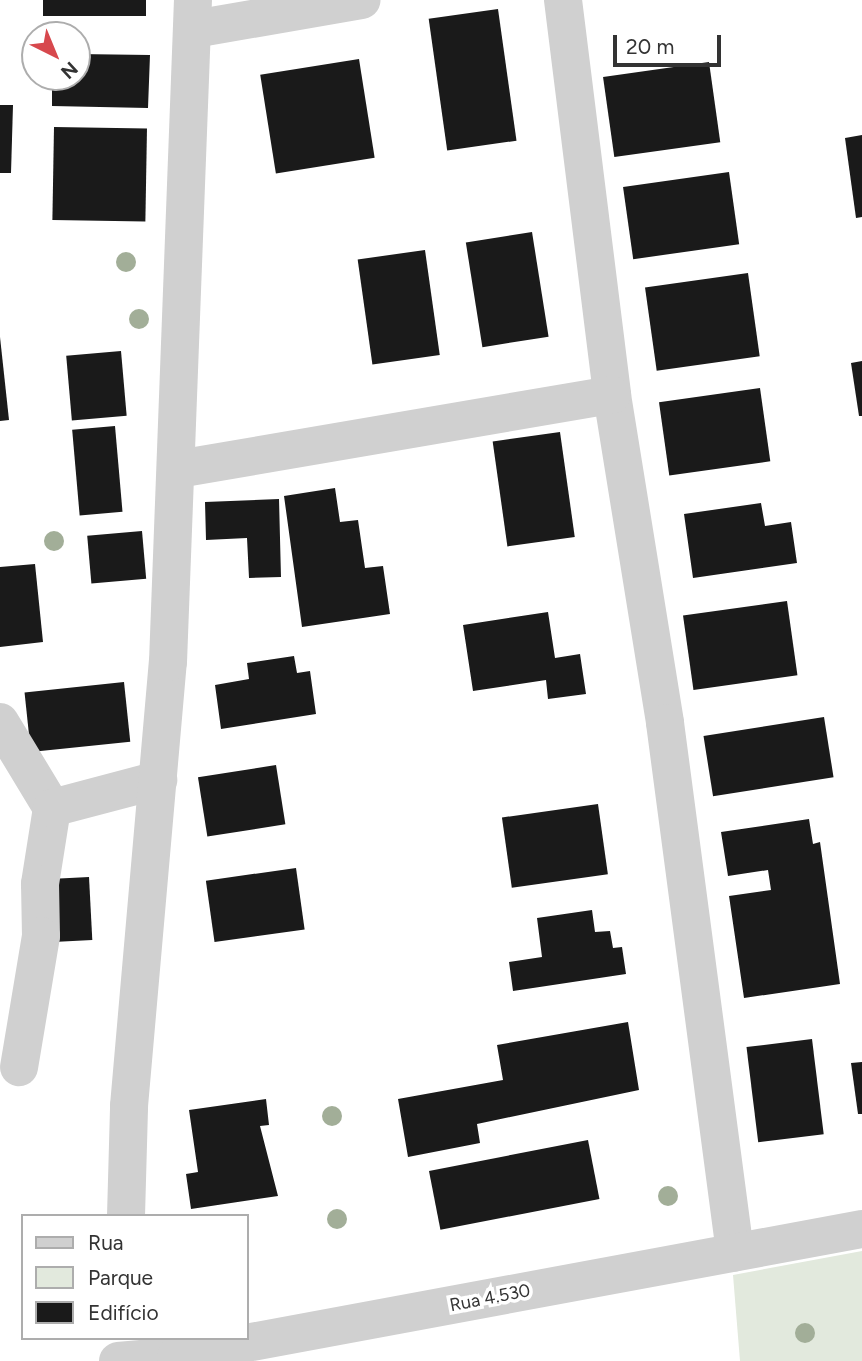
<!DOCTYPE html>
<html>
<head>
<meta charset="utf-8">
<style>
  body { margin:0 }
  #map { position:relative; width:862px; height:1361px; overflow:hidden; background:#fff; font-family:Figtree,sans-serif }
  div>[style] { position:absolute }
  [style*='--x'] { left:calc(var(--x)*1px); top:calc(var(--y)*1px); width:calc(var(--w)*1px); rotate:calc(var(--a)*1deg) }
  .green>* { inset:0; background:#e2e9dd }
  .building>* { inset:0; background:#1a1a1a; transform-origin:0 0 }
  .minor>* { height:38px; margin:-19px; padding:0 19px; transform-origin:19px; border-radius:19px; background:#d0d0d0 }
  .trees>* { width:20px; height:20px; margin:-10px; border-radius:50%; background:#a2ae98 }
  span { translate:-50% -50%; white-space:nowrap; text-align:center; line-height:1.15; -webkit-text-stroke:7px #fff; paint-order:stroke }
  .street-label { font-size:18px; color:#333 }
  .legend { position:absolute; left:21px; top:1214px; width:228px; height:126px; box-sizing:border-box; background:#fff; border:2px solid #adadad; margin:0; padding:9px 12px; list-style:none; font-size:21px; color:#333 }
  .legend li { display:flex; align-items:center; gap:14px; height:35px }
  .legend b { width:35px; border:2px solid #adadad }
  .north { position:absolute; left:21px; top:21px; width:70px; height:70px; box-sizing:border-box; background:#fff; border:2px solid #adadad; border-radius:50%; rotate:137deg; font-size:19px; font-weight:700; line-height:28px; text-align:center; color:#333 }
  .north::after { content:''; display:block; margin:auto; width:24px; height:32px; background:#d7484d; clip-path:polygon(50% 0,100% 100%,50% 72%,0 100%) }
  .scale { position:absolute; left:613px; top:35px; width:108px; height:32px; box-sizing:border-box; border:4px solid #333; border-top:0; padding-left:9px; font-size:21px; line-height:24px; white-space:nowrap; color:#333; -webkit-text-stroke:5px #fff; paint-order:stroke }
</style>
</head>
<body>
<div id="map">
  <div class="green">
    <div style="clip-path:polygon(862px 1251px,862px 1361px,740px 1361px,733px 1275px)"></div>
  </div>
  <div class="building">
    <div style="left:43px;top:0;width:103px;height:16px"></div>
    <div style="left:498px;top:9px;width:133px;height:70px;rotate:82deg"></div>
    <div style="clip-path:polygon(77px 54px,150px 55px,148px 108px,52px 106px,52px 77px,77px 77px)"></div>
    <div style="left:359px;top:59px;width:100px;height:100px;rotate:81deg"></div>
    <div style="left:709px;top:62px;width:81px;height:107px;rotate:82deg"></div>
    <div style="clip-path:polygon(0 105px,13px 105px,11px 173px,0 173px)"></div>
    <div style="left:54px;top:127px;width:93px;height:93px;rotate:1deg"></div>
    <div style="clip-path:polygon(862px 135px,862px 217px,856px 218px,845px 138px)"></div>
    <div style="left:729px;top:172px;width:73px;height:107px;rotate:82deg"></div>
    <div style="left:532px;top:232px;width:106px;height:67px;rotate:81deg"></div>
    <div style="left:425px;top:250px;width:106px;height:68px;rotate:82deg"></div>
    <div style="left:748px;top:273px;width:84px;height:104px;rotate:82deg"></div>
    <div style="clip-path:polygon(0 337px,9px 420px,0 421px)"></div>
    <div style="left:121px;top:351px;width:65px;height:55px;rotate:85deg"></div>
    <div style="clip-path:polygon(862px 361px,862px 416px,859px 416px,851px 363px)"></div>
    <div style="left:760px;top:388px;width:74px;height:102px;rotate:82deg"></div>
    <div style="left:115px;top:426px;width:86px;height:43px;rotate:85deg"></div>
    <div style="left:560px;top:432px;width:106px;height:68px;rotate:82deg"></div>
    <div style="clip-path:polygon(335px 488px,340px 522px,358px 520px,365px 568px,383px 566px,390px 614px,302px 627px,284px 496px)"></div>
    <div style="clip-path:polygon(279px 499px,281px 577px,249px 578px,247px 538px,206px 540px,205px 502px)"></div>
    <div style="clip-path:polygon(761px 503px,765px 526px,791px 522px,797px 563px,693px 578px,684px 514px)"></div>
    <div style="left:142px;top:531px;width:48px;height:55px;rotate:85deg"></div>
    <div style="clip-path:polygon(35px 564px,43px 642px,0 647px,0 567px)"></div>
    <div style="left:787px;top:601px;width:75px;height:105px;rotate:82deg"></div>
    <div style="clip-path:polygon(548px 612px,555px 658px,580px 654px,586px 694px,548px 699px,546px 680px,473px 691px,463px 625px)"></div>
    <div style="clip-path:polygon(294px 656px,297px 673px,310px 671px,316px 714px,221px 729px,215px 685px,249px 679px,247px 663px)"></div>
    <div style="left:124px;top:682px;width:60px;height:100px;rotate:84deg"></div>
    <div style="left:824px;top:717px;width:61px;height:122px;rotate:81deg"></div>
    <div style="left:276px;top:765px;width:60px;height:79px;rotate:81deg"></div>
    <div style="left:598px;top:804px;width:71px;height:97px;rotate:82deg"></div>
    <div style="clip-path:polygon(809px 819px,813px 844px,820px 842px,840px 984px,744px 998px,729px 896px,771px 890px,768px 870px,728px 876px,721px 832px)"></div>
    <div style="left:296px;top:868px;width:62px;height:91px;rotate:82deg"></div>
    <div style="left:89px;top:877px;width:63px;height:44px;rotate:87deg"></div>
    <div style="clip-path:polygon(592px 910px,595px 932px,610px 931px,613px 948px,622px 947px,626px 974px,513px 991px,509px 962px,542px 957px,537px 918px)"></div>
    <div style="clip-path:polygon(628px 1022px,639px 1090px,477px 1124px,480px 1143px,408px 1157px,398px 1099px,503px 1080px,497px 1045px)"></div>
    <div style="left:812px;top:1039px;width:96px;height:66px;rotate:83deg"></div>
    <div style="clip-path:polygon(862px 1062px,862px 1114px,858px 1114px,851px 1063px)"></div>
    <div style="clip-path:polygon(266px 1099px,269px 1125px,260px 1126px,278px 1196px,191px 1209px,186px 1174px,198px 1172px,189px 1110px)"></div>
    <div style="left:588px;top:1140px;width:60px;height:162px;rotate:79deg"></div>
  </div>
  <div class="minor">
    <div style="--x:563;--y:0;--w:398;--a:82.9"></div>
    <div style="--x:612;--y:395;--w:332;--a:80.8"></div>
    <div style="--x:665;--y:723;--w:534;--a:82.46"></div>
    <div style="--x:194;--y:29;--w:170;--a:-9.8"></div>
    <div style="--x:178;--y:469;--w:440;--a:-9.7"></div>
    <div style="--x:0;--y:722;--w:100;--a:58.8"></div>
    <div style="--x:52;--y:808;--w:77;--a:99"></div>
    <div style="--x:40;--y:884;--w:52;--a:88.9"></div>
    <div style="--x:41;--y:936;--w:133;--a:99.5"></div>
    <div style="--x:52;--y:808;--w:110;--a:-14.8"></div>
    <div style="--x:126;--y:1216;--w:110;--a:-88.4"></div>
    <div style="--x:129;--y:1106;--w:446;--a:-85"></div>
    <div style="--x:168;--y:662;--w:662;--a:-87.84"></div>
    <div style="--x:118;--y:1361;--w:58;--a:-4.9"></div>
    <div style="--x:176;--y:1356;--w:698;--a:-10.49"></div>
  </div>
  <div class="trees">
    <div style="left:126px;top:262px"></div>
    <div style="left:139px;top:319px"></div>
    <div style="left:54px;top:541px"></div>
    <div style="left:332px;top:1116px"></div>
    <div style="left:668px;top:1196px"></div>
    <div style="left:337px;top:1219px"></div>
    <div style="left:805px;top:1333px"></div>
  </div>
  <div class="street-label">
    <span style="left:490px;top:1298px;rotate:-11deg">Rua 4.530</span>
  </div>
  <ul class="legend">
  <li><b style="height:9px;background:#d0d0d0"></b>Rua</li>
  <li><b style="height:19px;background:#e2e9dd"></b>Parque</li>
  <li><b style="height:19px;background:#1a1a1a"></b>Edifício</li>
  </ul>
  <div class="north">N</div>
  <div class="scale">20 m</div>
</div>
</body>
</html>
